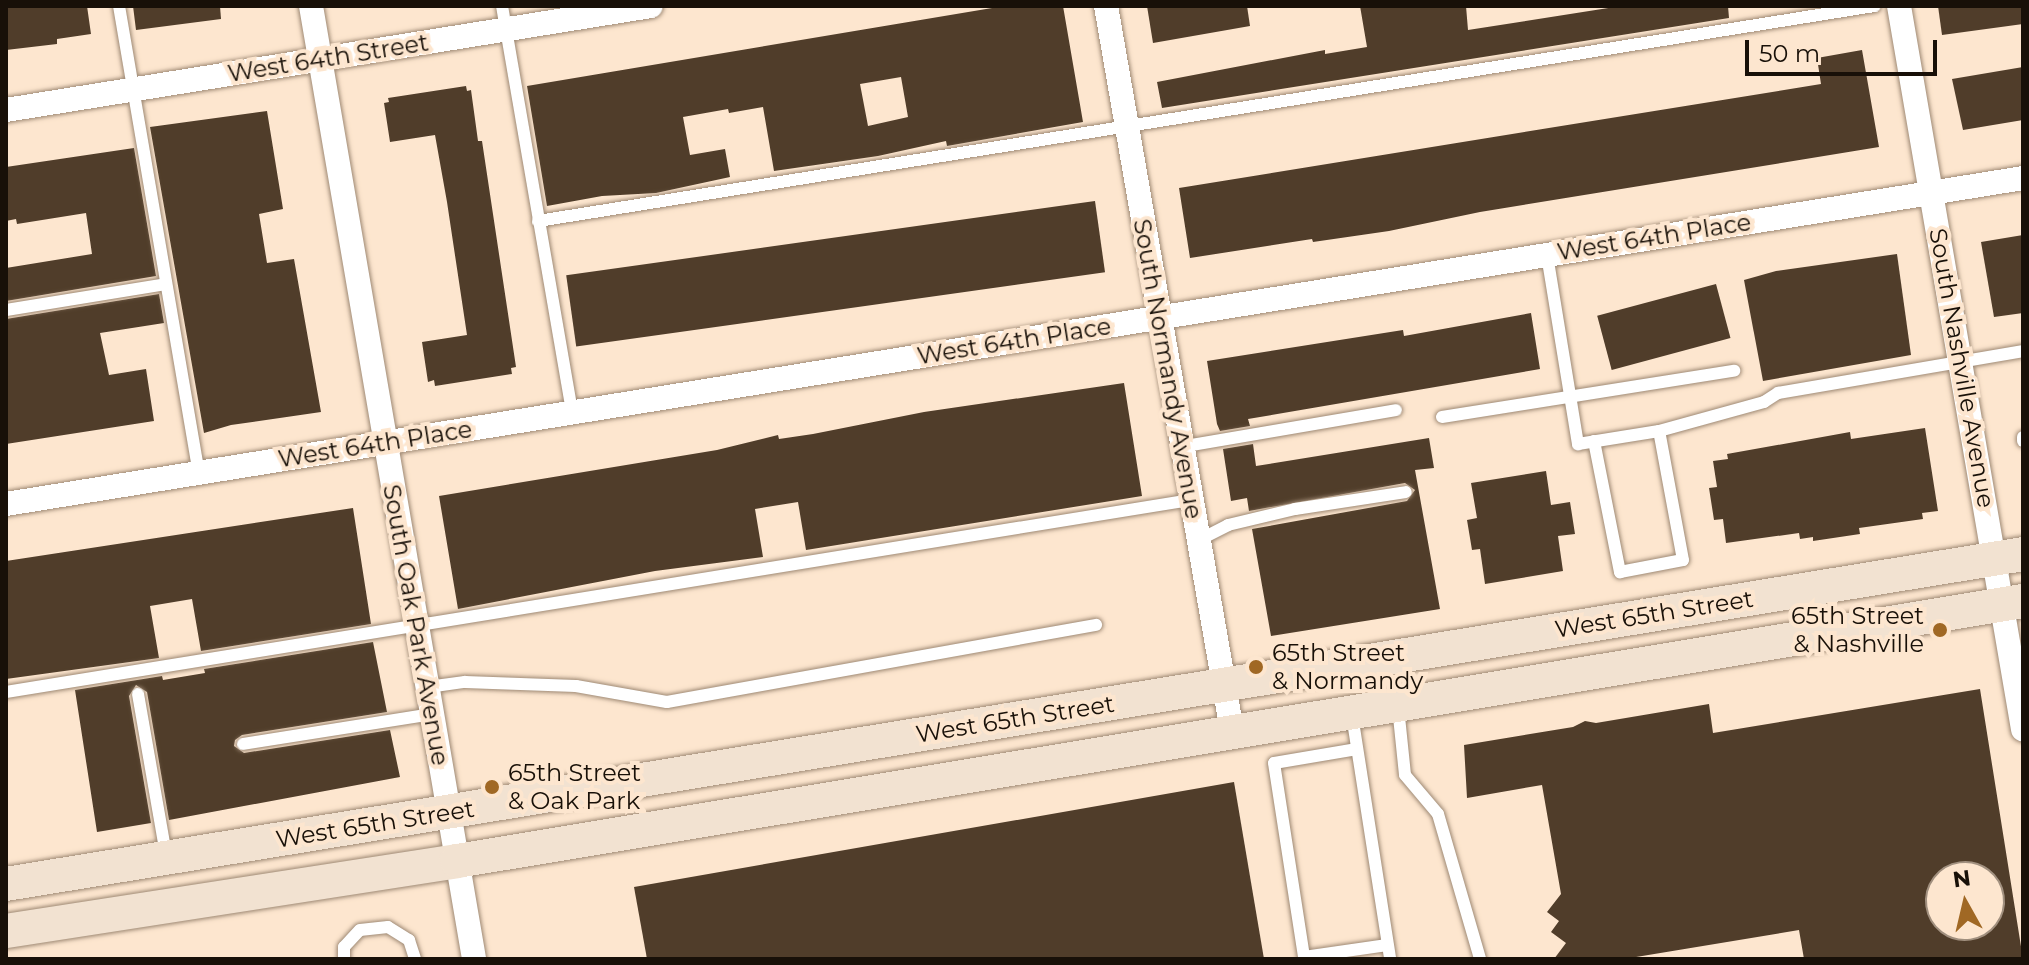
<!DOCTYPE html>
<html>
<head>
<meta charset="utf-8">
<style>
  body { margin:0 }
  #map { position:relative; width:2029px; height:965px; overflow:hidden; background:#fde6cf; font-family:Montserrat,sans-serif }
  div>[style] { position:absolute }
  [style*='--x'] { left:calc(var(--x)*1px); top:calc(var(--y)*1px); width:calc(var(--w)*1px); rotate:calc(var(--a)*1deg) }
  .building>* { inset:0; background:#503d2a; transform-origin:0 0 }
  .roads { filter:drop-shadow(0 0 2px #9e8974) drop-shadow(0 0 2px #9e8974) }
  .lane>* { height:12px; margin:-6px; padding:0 6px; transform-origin:6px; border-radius:6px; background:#fff }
  .street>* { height:24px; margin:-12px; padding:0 12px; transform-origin:12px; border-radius:12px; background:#fff }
  .secondary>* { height:34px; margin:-17px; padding:0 17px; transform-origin:17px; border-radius:17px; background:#f2e2d1 }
  .dots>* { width:22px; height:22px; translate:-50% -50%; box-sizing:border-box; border:4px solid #fde6cf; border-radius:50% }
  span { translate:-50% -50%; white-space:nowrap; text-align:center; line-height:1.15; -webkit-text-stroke:8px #fde6cf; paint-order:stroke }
  .street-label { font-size:24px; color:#181008 }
  .poi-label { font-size:24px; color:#181008 }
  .right { translate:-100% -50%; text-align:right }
  .left { translate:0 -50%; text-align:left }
  .frame { position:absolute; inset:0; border:8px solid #181008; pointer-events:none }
  .north { position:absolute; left:1925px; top:861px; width:80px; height:80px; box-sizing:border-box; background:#fde6cf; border:2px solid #a1907f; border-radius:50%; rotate:352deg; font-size:22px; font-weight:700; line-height:32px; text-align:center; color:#181008 }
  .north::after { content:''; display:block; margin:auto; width:28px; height:36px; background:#a06824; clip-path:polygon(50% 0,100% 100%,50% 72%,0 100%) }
  .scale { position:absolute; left:1745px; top:40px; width:192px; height:36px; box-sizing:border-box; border:4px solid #181008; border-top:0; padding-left:10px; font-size:24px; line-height:28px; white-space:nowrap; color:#181008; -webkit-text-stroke:6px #fde6cf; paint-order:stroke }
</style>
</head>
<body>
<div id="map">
  <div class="building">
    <div style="clip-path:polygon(6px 6px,87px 6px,91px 34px,57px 39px,57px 44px,6px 50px)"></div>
    <div style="clip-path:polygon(133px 6px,220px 6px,221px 19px,136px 30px)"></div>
    <div style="clip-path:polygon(evenodd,1004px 6px,1063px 6px,1083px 122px,947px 146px,946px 141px,878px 156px,774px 171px,763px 107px,729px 113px,728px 109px,683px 117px,690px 155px,725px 149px,730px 177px,656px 193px,602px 196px,547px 206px,527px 86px,1004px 6px,901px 77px,908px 117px,868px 126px,860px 84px,901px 77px)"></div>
    <div style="clip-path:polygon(1147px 6px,1247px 6px,1250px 26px,1153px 43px)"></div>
    <div style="clip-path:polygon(1360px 6px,1466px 6px,1468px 30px,1621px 6px,1728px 6px,1729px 18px,1162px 108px,1157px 82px,1325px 50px,1325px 54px,1367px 47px)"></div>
    <div style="clip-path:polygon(1938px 6px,2023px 6px,2023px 24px,1942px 35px)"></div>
    <div style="clip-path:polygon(1862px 50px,1879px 147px,1480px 212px,1389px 231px,1313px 242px,1312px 239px,1190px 258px,1179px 188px,1821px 84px,1817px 58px)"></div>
    <div style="clip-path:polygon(2023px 67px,2023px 120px,1963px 130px,1952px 79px)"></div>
    <div style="clip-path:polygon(466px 86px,467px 91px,471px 90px,478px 141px,482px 141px,516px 367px,511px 368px,512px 374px,435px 386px,434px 380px,428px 382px,422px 342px,467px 335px,447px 202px,435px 135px,390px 142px,384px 103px,389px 102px,388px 98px)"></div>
    <div style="clip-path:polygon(267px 111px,283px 209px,259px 214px,267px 263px,294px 259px,321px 412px,231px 425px,204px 433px,150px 127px)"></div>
    <div style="clip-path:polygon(134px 148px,156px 276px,6px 301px,6px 268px,92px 254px,86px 213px,17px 224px,16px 219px,6px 221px,6px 167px)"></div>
    <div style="left:1095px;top:201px;width:72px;height:534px;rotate:82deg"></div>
    <div style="clip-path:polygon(2023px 235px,2023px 313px,1994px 317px,1981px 242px)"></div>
    <div style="clip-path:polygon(1897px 254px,1911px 355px,1763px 381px,1744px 280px,1776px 271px)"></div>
    <div style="left:1716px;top:284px;width:56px;height:123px;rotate:75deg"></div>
    <div style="clip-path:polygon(159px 294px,164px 323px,100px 333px,109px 375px,146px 369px,154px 421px,6px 444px,6px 319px)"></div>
    <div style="clip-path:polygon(1531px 313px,1540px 369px,1248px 419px,1250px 426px,1220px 431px,1217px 424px,1207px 361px,1403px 330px,1404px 336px)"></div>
    <div style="clip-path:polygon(1124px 383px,1142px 496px,806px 550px,798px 502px,755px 509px,763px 557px,655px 571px,458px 609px,439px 496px,717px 450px,778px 435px,779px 439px,813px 434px,924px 412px)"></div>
    <div style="clip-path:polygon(1925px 428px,1938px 511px,1922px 513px,1923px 519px,1859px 528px,1860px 534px,1813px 541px,1813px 537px,1800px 539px,1799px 533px,1726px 543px,1723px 519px,1714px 520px,1709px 488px,1717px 487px,1713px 461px,1728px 459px,1727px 454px,1850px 432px,1851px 439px)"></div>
    <div style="clip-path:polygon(1429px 438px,1434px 468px,1415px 470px,1440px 609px,1271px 636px,1252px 529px,1407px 501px,1415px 490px,1405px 483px,1249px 511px,1247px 498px,1231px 501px,1223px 449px,1253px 444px,1256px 466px)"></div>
    <div style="clip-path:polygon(1546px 471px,1551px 505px,1570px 502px,1575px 534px,1558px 536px,1563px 571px,1485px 584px,1480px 549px,1472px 550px,1467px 520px,1477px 518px,1471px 483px)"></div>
    <div style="clip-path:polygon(353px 508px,371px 624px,201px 651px,192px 599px,150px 606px,159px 658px,6px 679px,6px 561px)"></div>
    <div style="clip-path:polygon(373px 642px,387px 712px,242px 735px,235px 740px,234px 746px,244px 753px,390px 730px,400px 777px,169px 820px,147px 692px,136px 685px,129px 696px,151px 823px,97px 832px,75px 690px,162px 676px,163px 680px,205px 673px,204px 669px)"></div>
    <div style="clip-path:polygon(evenodd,1980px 689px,2023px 959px,1804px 959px,1799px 930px,1624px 959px,1554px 959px,1566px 943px,1551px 932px,1559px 921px,1547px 912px,1561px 894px,1542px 785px,1467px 798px,1464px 745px,1573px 727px,1585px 721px,1596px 723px,1709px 704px,1713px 733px,1980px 689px,1941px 877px,1989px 877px,1989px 925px,1941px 925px,1941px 877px)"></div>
    <div style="clip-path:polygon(1234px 782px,1264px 959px,647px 959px,634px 887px)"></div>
  </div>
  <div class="roads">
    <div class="lane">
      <div style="--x:119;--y:6;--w:474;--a:80.3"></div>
      <div style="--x:502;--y:6;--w:412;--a:80.2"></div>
      <div style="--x:538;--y:221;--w:1354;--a:-9.14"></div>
      <div style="--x:1547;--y:255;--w:192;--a:80.7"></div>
      <div style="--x:1578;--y:444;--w:82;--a:-9.1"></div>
      <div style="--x:1659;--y:431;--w:109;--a:-15.4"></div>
      <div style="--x:1764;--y:402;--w:17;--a:-33"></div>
      <div style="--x:1778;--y:393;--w:249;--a:-9.7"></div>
      <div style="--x:6;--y:310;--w:162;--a:-9.2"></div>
      <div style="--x:1442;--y:417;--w:296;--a:-9"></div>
      <div style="--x:2023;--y:437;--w:4;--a:90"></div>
      <div style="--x:1594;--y:441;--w:134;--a:78.8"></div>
      <div style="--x:1620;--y:572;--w:64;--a:-10.8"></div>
      <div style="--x:1683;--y:560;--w:131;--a:-100.5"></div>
      <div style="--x:1180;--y:447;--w:219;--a:-9.7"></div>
      <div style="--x:1197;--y:541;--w:35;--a:-27"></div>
      <div style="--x:1228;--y:525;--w:69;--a:-13.4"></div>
      <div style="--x:1295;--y:509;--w:112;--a:-8.7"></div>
      <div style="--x:428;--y:687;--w:37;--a:-8"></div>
      <div style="--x:465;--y:682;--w:111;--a:2.1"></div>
      <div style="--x:576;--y:686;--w:92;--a:10"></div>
      <div style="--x:667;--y:702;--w:436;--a:-10.2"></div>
      <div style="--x:6;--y:692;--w:1199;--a:-9.21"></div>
      <div style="--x:138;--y:694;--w:163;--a:80.1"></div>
      <div style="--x:1398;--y:707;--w:68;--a:84.1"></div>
      <div style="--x:1405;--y:775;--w:51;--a:49.8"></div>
      <div style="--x:1438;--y:814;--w:151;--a:73.8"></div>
      <div style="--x:1352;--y:715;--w:247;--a:81.1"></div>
      <div style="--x:243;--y:744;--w:192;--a:-9"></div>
      <div style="--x:1357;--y:749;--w:84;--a:170.4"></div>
      <div style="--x:1274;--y:763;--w:196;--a:81.2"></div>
      <div style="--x:1304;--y:957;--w:84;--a:-8.2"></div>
      <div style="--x:344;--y:959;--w:12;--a:-90"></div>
      <div style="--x:344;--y:947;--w:23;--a:-47"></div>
      <div style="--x:360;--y:930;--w:28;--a:-6"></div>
      <div style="--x:388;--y:927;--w:25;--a:32"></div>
      <div style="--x:409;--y:940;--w:20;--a:72"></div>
    </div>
    <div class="street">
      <div style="--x:311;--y:6;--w:967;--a:80.29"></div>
      <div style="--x:1106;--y:6;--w:736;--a:80.14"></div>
      <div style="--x:1899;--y:6;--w:734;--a:80.27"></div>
      <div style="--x:6;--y:110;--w:653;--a:-9.16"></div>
      <div style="--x:6;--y:504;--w:2043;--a:-9.18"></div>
    </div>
    <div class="secondary">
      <div style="--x:6;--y:884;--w:2044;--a:-9.29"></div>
      <div style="--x:6;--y:931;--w:456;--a:-8.8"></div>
      <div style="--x:457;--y:861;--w:1587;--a:-9.43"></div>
    </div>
  </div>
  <div class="dots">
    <div style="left:1940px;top:630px;background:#a06824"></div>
    <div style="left:1256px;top:667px;background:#a06824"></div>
    <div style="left:492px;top:787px;background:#a06824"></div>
  </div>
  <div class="street-label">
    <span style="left:328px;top:58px;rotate:-9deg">West 64th Street</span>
    <span style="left:1654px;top:237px;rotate:-9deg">West 64th Place</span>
    <span style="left:1014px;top:341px;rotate:-9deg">West 64th Place</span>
    <span style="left:1962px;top:368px;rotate:80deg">South Nashville Avenue</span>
    <span style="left:1168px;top:369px;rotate:80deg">South Normandy Avenue</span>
    <span style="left:375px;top:444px;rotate:-9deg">West 64th Place</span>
    <span style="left:1654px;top:614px;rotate:-9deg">West 65th Street</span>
    <span style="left:416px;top:625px;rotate:80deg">South Oak Park Avenue</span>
    <span style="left:1015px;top:719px;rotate:-9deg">West 65th Street</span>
    <span style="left:375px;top:824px;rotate:-9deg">West 65th Street</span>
  </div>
  <div class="poi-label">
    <span class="right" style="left:1924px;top:630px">65th Street<br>&amp; Nashville</span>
    <span class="left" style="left:1272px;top:667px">65th Street<br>&amp; Normandy</span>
    <span class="left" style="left:508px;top:787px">65th Street<br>&amp; Oak Park</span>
  </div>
  <div class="frame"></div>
  <div class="north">N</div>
  <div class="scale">50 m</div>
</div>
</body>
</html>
